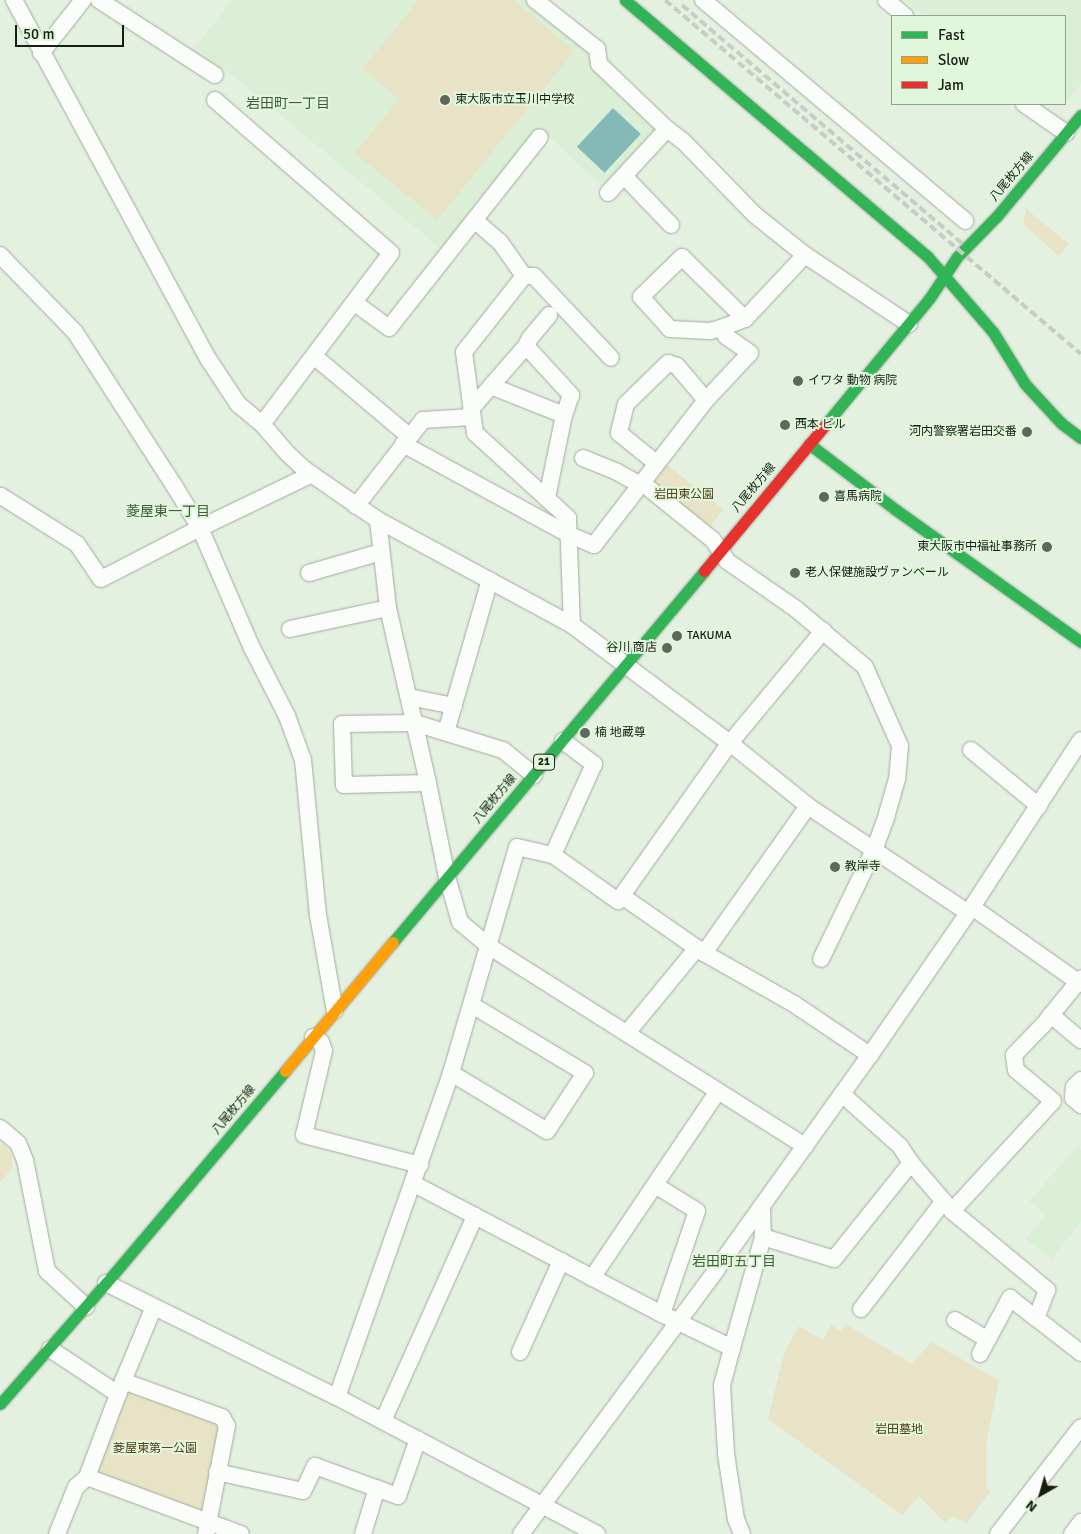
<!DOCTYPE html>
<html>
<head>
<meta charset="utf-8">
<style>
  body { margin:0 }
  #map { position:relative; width:1081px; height:1534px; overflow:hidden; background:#e4f1e1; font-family:Signika,"Noto Sans JP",sans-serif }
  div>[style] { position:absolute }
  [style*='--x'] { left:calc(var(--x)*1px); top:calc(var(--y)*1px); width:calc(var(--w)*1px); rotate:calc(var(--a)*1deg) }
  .built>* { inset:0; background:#daefd5 }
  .green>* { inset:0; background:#e8e3c6; transform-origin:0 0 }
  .water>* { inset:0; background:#83bab8; transform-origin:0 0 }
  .roads { filter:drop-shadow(0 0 1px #a0aa9e) drop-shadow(0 0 1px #a0aa9e) }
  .street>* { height:16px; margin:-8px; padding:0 8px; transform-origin:8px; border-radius:8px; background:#fbfdfa }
  .fast>* { height:11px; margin:-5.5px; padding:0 5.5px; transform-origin:5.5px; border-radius:5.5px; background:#30b455 }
  .slow>* { height:11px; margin:-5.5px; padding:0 5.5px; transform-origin:5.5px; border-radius:5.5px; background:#ff9f0a }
  .jam>* { height:11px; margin:-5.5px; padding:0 5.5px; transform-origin:5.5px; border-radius:5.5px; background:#e5322d }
  .rail>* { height:4px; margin-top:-2px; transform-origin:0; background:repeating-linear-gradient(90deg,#c8ccc7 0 8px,transparent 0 12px) }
  .dots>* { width:14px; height:14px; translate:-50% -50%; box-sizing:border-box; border:2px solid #e0f7db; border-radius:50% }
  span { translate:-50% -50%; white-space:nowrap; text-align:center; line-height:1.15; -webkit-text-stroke:4px #e0f7db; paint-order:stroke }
  .shield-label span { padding:1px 4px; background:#e0f7db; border:1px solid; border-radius:4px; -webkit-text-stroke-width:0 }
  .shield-label { font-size:11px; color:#171f15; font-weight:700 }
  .poi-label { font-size:12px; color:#171f15 }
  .left { translate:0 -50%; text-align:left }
  .right { translate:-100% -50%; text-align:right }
  .street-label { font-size:12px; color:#171f15 }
  .park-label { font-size:12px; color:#544019 }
  .neighbourhood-label { font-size:14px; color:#465942 }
  .legend { position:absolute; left:891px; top:15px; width:175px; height:90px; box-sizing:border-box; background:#e0f7db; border:1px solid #90a18c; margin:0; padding:6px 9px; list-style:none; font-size:15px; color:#171f15 }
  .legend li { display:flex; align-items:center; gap:10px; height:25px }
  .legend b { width:25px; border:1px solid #90a18c }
  .north { position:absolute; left:1016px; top:1469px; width:50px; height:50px; -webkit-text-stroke:4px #e0f7db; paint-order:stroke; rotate:218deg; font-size:14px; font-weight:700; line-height:20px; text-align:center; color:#171f15 }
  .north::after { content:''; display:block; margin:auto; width:18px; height:22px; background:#171f15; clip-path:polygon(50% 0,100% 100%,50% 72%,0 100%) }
  .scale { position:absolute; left:15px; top:25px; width:109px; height:22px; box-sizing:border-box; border:2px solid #171f15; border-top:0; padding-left:6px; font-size:15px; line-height:18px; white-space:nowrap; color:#171f15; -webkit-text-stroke:4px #e0f7db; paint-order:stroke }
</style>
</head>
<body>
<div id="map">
  <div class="built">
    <div style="clip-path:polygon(232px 0,528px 0,593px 51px,661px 128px,606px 190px,547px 135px,543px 127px,476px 213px,468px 215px,443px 251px,229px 72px,191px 52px)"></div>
    <div style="clip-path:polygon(904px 0,1081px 0,1081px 84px,1065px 103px,1065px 16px,924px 16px)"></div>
    <div style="clip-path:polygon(1077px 1147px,1081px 1150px,1081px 1222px,1052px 1259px,1026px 1239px,1045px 1215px,1029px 1201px)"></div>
  </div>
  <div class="green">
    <div style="clip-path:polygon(419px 0,513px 0,575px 51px,437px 220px,355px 153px,399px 99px,362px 69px)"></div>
    <div style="clip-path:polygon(1026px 209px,1069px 244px,1059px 256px,1023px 224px)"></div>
    <div style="left:662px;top:461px;width:78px;height:25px;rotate:38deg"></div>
    <div style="clip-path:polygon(2px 1143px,11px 1153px,13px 1167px,0 1183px,0 1146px)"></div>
    <div style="clip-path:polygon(846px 1324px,912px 1364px,931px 1342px,999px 1380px,986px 1444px,986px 1487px,991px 1491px,967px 1523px,954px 1517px,944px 1522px,919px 1496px,902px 1515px,768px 1419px,784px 1353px,799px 1326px,823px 1340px,831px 1325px,841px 1332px)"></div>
    <div style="clip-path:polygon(132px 1390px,217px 1423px,220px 1431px,203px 1508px,189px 1512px,102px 1478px,95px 1470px,123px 1397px)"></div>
  </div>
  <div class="water">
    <div style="left:613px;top:108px;width:38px;height:53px;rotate:43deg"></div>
  </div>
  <div class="roads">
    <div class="street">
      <div style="--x:14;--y:0;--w:409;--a:61.6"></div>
      <div style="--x:209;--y:360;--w:53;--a:56.6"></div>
      <div style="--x:238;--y:404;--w:31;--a:40"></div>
      <div style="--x:262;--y:424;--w:38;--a:49"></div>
      <div style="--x:287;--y:453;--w:23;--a:43"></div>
      <div style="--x:304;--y:469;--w:90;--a:34.6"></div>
      <div style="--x:378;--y:520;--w:221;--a:28.4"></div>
      <div style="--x:572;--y:625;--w:197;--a:36.8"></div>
      <div style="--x:730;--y:743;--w:100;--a:38.9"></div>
      <div style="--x:808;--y:806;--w:191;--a:33.7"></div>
      <div style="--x:99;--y:0;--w:138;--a:32.9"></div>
      <div style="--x:535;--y:0;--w:79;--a:38.3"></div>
      <div style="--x:597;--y:49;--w:15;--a:82"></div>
      <div style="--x:599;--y:64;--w:94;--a:43.7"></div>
      <div style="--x:667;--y:129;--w:20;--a:37"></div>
      <div style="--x:683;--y:141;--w:103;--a:45.8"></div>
      <div style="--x:755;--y:215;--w:64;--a:38.7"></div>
      <div style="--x:703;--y:0;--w:343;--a:40.1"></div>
      <div style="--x:886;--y:0;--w:25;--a:40"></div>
      <div style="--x:41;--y:53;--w:68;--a:-51.6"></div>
      <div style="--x:215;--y:100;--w:233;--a:41"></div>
      <div style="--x:391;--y:253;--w:214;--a:127"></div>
      <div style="--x:1024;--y:104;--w:51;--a:34.6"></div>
      <div style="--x:624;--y:176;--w:68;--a:46.2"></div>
      <div style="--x:608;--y:193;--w:87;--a:-47.3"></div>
      <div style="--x:479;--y:224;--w:28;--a:41"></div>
      <div style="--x:500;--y:242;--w:42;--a:54.8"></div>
      <div style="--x:524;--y:276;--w:97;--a:128.3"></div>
      <div style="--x:464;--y:352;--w:82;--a:82.3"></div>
      <div style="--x:475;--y:433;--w:126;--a:42.4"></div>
      <div style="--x:568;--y:518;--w:107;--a:87.9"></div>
      <div style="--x:0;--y:255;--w:107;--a:45.8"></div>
      <div style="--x:75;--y:332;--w:184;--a:57.2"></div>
      <div style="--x:175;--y:487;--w:48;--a:58.6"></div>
      <div style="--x:200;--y:528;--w:129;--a:66.6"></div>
      <div style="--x:251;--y:646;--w:79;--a:62.8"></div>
      <div style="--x:287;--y:716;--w:47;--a:70"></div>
      <div style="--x:303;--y:760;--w:156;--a:84.5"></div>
      <div style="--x:318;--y:915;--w:97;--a:80"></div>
      <div style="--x:524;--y:276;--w:10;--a:0"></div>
      <div style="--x:534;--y:276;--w:112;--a:46.8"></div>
      <div style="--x:355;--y:303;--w:42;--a:36.3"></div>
      <div style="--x:389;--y:328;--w:243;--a:-51.7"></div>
      <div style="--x:745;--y:319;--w:88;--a:-135.5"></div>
      <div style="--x:682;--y:257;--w:57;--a:135.7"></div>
      <div style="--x:641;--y:297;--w:43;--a:47.8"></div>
      <div style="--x:670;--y:329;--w:40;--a:2.9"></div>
      <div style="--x:710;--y:331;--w:11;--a:-15"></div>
      <div style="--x:721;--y:328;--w:26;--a:-21"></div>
      <div style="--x:745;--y:319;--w:88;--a:-46.8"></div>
      <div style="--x:805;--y:255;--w:125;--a:33.6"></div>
      <div style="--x:526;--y:346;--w:67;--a:47.4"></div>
      <div style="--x:571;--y:395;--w:21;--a:109"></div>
      <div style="--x:564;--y:415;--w:85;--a:101.6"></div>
      <div style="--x:314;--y:356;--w:124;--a:40.1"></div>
      <div style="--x:491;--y:386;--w:79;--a:21.7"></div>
      <div style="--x:706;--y:400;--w:64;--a:-46.9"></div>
      <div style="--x:750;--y:353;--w:29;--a:-145"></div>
      <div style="--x:726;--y:336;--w:9;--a:-122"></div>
      <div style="--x:471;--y:409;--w:84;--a:-48.9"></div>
      <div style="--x:526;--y:346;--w:9;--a:-63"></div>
      <div style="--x:530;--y:338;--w:30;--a:-50"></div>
      <div style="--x:403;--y:444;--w:190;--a:28.6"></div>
      <div style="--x:570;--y:535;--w:26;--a:23"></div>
      <div style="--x:594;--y:545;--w:183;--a:-52.3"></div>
      <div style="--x:706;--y:400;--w:45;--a:-130.5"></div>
      <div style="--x:677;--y:366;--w:9;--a:-162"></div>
      <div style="--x:668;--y:363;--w:59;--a:135.7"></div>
      <div style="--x:626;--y:404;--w:30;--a:104"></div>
      <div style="--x:619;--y:433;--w:48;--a:39"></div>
      <div style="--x:583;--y:458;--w:37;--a:22"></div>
      <div style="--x:617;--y:472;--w:25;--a:29"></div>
      <div style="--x:641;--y:482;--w:92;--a:38.9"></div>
      <div style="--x:713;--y:540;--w:25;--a:56"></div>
      <div style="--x:727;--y:561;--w:84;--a:34.8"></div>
      <div style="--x:796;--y:609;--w:90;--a:40"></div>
      <div style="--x:865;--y:667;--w:86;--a:66.1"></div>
      <div style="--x:900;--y:746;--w:33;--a:95"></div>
      <div style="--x:897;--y:779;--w:37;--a:106"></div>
      <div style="--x:887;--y:815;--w:37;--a:110"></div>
      <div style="--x:874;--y:850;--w:121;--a:115.9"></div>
      <div style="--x:0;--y:497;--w:1;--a:-45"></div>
      <div style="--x:1;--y:496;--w:90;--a:32.3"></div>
      <div style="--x:77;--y:544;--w:42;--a:55.6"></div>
      <div style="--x:101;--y:579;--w:111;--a:-27.3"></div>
      <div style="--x:200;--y:528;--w:124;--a:-25.7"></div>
      <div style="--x:356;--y:506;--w:109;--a:-52.1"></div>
      <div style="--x:423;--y:420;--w:49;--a:-3.5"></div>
      <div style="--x:378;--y:520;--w:89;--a:83.5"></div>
      <div style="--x:388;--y:608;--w:180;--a:77.1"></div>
      <div style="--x:428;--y:783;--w:96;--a:78.6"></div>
      <div style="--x:447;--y:877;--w:47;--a:73.9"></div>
      <div style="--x:460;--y:922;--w:39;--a:40"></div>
      <div style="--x:490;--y:947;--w:373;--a:32.3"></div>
      <div style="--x:309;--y:573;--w:75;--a:-16.3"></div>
      <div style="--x:290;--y:629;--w:100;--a:-12.1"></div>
      <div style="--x:409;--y:697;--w:46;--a:11.3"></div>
      <div style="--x:446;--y:732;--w:158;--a:-73.9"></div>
      <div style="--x:563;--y:741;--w:39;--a:37"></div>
      <div style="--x:594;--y:764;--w:100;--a:114.3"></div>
      <div style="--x:553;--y:855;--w:80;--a:35.3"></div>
      <div style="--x:618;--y:901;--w:194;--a:-54.7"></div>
      <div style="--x:730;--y:743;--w:146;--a:-50.3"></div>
      <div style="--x:971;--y:750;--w:88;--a:39.5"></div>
      <div style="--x:428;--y:783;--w:84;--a:178.6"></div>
      <div style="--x:344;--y:785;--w:61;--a:-91.9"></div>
      <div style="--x:342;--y:724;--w:73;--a:-0.8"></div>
      <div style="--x:415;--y:723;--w:92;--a:17.1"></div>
      <div style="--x:503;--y:750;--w:40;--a:39"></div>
      <div style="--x:622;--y:896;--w:100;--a:34.8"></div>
      <div style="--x:704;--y:953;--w:103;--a:29.5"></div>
      <div style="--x:794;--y:1004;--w:92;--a:33.9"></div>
      <div style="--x:972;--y:907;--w:133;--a:35.2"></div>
      <div style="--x:704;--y:953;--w:180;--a:-54.7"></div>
      <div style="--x:1051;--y:1015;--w:39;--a:40"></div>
      <div style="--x:627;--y:1033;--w:110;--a:-50.5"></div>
      <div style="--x:313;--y:1037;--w:9;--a:32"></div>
      <div style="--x:321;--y:1042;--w:9;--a:72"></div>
      <div style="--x:324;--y:1051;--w:86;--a:103.4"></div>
      <div style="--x:304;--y:1135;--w:120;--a:14.5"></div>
      <div style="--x:451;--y:1073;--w:112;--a:31.1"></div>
      <div style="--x:547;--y:1131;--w:69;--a:-56.8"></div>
      <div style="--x:585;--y:1073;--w:132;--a:-149"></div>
      <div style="--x:1081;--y:1080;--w:10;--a:135"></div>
      <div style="--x:1074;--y:1087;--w:11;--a:95"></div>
      <div style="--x:1073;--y:1098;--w:11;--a:41"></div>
      <div style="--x:842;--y:1094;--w:78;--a:41.9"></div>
      <div style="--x:900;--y:1146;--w:20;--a:57"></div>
      <div style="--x:911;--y:1163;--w:63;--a:49.5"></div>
      <div style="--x:952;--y:1211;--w:124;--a:39.7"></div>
      <div style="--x:1047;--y:1290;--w:30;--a:111"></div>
      <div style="--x:1036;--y:1318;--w:57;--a:37.9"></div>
      <div style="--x:0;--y:1128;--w:23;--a:40"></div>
      <div style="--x:18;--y:1143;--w:18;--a:68"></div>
      <div style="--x:25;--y:1160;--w:113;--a:78.8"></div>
      <div style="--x:47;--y:1271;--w:53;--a:42.7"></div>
      <div style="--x:414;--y:1184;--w:280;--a:27.7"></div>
      <div style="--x:662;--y:1314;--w:78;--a:25.9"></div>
      <div style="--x:732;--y:1348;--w:39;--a:105"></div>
      <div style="--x:722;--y:1386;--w:68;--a:86.6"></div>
      <div style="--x:726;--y:1454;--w:66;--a:81.3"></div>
      <div style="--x:736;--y:1519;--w:16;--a:68"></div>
      <div style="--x:655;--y:1185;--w:49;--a:31.8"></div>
      <div style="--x:697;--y:1211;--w:109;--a:108.8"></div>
      <div style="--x:952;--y:1211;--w:149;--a:-47.4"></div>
      <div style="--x:1053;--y:1101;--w:48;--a:-140"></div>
      <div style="--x:1016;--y:1070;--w:15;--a:-98"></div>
      <div style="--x:1014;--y:1055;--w:42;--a:-46"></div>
      <div style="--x:1043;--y:1025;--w:60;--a:-51"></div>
      <div style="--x:763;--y:1237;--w:74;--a:17.2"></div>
      <div style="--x:834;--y:1259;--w:123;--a:-51.3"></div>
      <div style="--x:592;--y:1278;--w:225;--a:-56"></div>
      <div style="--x:106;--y:1283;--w:258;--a:26.3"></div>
      <div style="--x:337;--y:1397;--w:294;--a:27.8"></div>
      <div style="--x:861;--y:1309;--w:136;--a:-52.5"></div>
      <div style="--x:955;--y:1320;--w:37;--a:31"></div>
      <div style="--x:732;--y:1348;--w:115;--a:-74.4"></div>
      <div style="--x:763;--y:1237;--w:31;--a:-92"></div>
      <div style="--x:50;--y:1349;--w:82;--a:33.5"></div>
      <div style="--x:520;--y:1352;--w:100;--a:-65.7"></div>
      <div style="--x:980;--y:1354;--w:64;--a:-61.8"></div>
      <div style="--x:1010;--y:1298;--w:33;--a:38"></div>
      <div style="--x:123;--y:1381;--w:105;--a:20"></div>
      <div style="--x:222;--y:1417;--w:10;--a:61"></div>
      <div style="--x:227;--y:1426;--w:110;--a:101"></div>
      <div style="--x:337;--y:1397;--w:343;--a:-70.6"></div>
      <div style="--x:451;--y:1073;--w:235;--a:-73.7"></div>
      <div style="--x:517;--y:847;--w:37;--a:13"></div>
      <div style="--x:383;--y:1421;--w:225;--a:-65.8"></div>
      <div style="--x:217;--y:1472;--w:88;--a:12.5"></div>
      <div style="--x:303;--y:1491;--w:28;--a:-64"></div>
      <div style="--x:315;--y:1466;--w:88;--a:19.9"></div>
      <div style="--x:398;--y:1496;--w:60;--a:-70.7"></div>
      <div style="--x:87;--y:1477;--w:164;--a:20.3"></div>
      <div style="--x:57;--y:1534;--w:51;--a:-68"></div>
      <div style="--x:76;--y:1487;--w:15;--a:-42"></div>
      <div style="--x:87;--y:1477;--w:103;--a:-69.4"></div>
      <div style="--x:123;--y:1381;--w:80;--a:-67.3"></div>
      <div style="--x:363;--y:1534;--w:48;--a:-73.1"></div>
      <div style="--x:521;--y:1534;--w:328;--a:-53.5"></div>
      <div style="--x:716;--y:1270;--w:264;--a:-54.4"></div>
      <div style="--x:870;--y:1055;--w:180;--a:-55.4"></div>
      <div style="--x:972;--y:907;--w:199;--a:-56.9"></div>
      <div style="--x:998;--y:1534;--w:135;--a:-52.2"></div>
      <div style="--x:1072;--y:1534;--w:15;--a:-53"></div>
    </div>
    <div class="fast">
      <div style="--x:625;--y:0;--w:397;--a:40.3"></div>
      <div style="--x:928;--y:257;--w:99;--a:49.1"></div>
      <div style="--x:993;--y:332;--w:61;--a:58.4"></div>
      <div style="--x:1025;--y:384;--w:53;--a:47.3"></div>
      <div style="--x:1061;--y:423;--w:25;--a:37"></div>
      <div style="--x:825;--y:425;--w:163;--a:-50.5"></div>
      <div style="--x:929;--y:299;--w:50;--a:-56.3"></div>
      <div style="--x:957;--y:257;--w:57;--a:-45.7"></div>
      <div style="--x:997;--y:216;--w:131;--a:-50.3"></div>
      <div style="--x:809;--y:444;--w:109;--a:37.2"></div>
      <div style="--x:896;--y:510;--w:227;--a:35.5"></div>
      <div style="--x:393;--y:942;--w:484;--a:-50"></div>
      <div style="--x:0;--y:1404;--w:161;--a:-48.8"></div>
      <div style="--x:106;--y:1283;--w:277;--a:-49.8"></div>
    </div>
    <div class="slow">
      <div style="--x:285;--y:1071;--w:168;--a:-50.1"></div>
    </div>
    <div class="jam">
      <div style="--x:704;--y:571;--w:190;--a:-50.3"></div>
    </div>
  </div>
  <div class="rail">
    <div style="--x:665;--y:0;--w:546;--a:40.4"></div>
    <div style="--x:682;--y:5;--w:370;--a:40.4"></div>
  </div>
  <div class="dots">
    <div style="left:445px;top:100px;background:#5f685c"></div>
    <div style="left:798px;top:381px;background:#5f685c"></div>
    <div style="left:785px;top:425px;background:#5f685c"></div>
    <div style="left:1027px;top:432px;background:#5f685c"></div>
    <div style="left:824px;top:497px;background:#5f685c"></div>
    <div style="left:1047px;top:547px;background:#5f685c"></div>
    <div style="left:795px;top:573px;background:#5f685c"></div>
    <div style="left:677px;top:636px;background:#5f685c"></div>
    <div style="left:667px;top:648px;background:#5f685c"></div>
    <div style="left:585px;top:733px;background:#5f685c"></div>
    <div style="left:835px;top:867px;background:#5f685c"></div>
  </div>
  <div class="shield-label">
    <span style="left:544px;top:762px">21</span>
  </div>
  <div class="poi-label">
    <span class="left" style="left:455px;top:100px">東大阪市立玉川中学校</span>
    <span class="left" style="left:808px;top:381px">イワタ 動物 病院</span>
    <span class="left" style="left:795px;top:425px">西本 ビル</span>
    <span class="right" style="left:1017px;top:432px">河内警察署岩田交番</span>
    <span class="left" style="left:834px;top:497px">喜馬病院</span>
    <span class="right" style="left:1037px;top:547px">東大阪市中福祉事務所</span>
    <span class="left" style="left:805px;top:573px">老人保健施設ヴァンベール</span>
    <span class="left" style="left:687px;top:636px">TAKUMA</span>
    <span class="right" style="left:657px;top:648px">谷川 商店</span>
    <span class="left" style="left:595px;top:733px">楠 地蔵尊</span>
    <span class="left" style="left:845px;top:867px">教岸寺</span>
  </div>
  <div class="street-label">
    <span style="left:1012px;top:177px;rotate:-50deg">八尾枚方線</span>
    <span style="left:754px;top:488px;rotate:-50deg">八尾枚方線</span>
    <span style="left:495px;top:799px;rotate:-50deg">八尾枚方線</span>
    <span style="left:234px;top:1110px;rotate:-50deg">八尾枚方線</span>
  </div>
  <div class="park-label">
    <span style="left:684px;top:495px">岩田東公園</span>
    <span style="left:899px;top:1430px">岩田墓地</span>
    <span style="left:155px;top:1449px">菱屋東第一公園</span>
  </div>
  <div class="neighbourhood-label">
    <span style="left:288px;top:104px">岩田町一丁目</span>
    <span style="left:168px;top:512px">菱屋東一丁目</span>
    <span style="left:734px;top:1262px">岩田町五丁目</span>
  </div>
  <ul class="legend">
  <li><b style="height:6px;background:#30b455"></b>Fast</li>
  <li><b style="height:6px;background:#ff9f0a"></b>Slow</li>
  <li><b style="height:6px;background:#e5322d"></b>Jam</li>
  </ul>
  <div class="north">N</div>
  <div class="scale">50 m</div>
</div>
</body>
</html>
